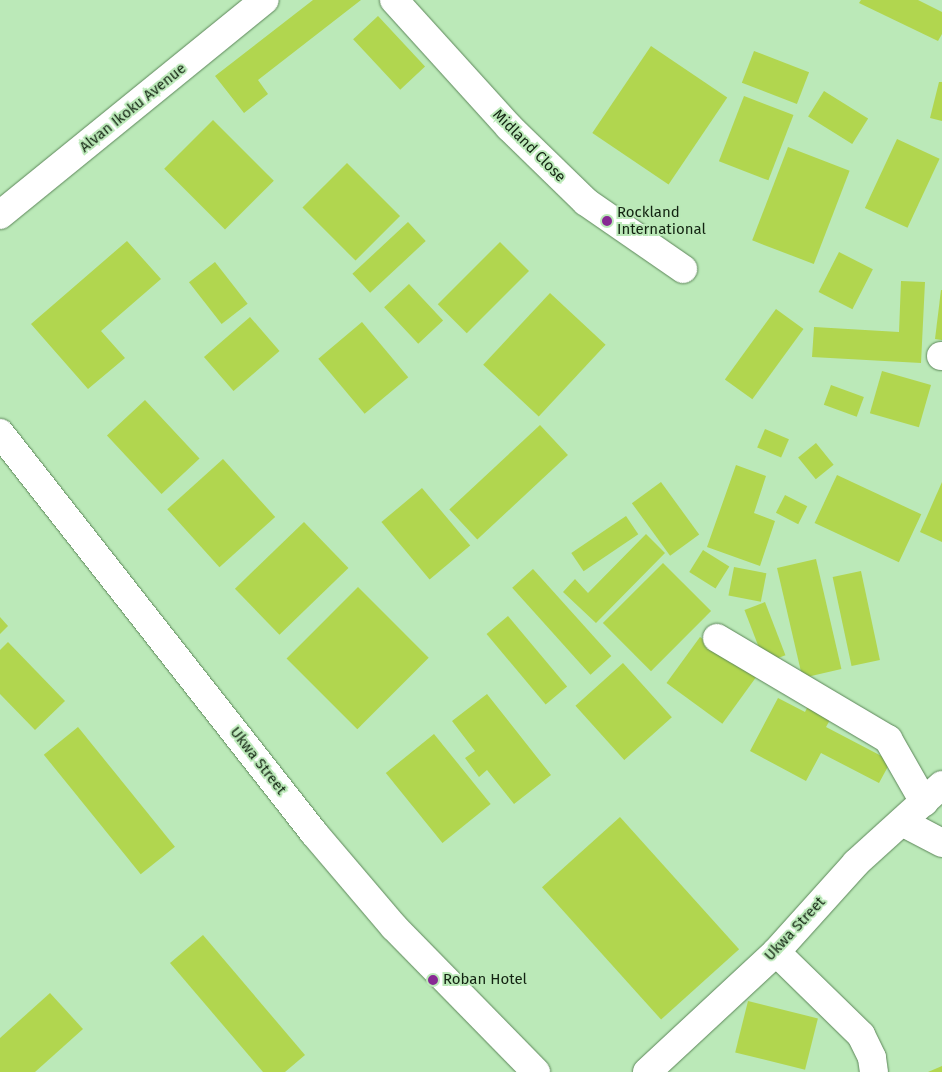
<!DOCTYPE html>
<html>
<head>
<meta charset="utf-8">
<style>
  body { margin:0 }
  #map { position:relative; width:942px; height:1072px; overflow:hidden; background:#bbe9b8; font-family:"Fira Sans",sans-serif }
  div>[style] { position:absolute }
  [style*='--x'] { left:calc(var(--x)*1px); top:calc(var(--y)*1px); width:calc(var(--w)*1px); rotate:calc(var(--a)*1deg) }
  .building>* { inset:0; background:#b1d64f; transform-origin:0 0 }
  .roads { filter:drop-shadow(0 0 1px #5c8659) drop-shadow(0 0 1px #5c8659) }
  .minor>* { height:28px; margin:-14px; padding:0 14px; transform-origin:14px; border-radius:14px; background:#fff }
  .dots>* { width:14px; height:14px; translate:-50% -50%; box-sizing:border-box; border:2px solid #bbe9b8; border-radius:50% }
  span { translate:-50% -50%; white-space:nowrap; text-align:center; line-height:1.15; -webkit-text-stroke:4px #bbe9b8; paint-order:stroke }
  .street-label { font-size:15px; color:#122311 }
  .poi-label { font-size:15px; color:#122311 }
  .left { translate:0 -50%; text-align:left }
</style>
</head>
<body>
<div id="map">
  <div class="building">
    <div style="clip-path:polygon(313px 0,361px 0,258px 80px,268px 94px,244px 113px,215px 76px)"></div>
    <div style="clip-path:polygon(861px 0,918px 0,942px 12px,942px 34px,938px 41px,859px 3px)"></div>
    <div style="left:378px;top:16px;width:69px;height:34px;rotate:47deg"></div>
    <div style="left:651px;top:46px;width:92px;height:105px;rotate:34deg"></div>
    <div style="left:754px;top:51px;width:59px;height:34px;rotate:21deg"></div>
    <div style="clip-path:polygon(939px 82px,942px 82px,942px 121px,930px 118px)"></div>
    <div style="left:824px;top:91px;width:52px;height:30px;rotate:32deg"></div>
    <div style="left:744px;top:96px;width:53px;height:70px;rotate:21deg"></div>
    <div style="left:213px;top:120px;width:86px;height:69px;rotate:45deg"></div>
    <div style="left:897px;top:139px;width:47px;height:76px;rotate:25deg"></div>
    <div style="left:788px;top:147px;width:66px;height:100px;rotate:21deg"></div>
    <div style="left:347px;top:163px;width:75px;height:63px;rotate:45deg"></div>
    <div style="left:408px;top:222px;width:26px;height:76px;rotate:47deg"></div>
    <div style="clip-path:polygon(127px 241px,161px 279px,101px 331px,125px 358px,88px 389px,31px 324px)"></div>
    <div style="left:500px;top:242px;width:41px;height:88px;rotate:45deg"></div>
    <div style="left:839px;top:252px;width:38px;height:45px;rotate:27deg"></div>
    <div style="left:215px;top:262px;width:53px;height:33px;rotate:52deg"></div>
    <div style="clip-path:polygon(901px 281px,925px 282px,921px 363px,812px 357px,814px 327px,899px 332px)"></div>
    <div style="left:409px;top:284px;width:50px;height:34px;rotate:47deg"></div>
    <div style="clip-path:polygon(941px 290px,942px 290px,942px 340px,935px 339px)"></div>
    <div style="left:550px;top:293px;width:76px;height:98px;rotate:43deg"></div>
    <div style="left:776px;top:309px;width:34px;height:87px;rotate:36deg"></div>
    <div style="left:250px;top:317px;width:45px;height:61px;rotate:49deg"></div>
    <div style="left:362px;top:322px;width:72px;height:57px;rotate:50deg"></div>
    <div style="left:882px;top:371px;width:51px;height:44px;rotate:16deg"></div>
    <div style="left:831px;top:385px;width:35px;height:21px;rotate:20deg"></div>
    <div style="left:145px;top:400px;width:80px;height:52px;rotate:47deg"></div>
    <div style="left:540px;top:425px;width:41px;height:124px;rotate:47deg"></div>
    <div style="left:765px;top:429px;width:26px;height:20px;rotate:23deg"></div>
    <div style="left:816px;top:443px;width:28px;height:23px;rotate:51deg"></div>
    <div style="left:223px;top:459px;width:78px;height:75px;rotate:48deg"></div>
    <div style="clip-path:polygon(736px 465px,766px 476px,754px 513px,775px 521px,760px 566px,707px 547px)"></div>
    <div style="left:837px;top:475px;width:93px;height:53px;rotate:25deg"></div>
    <div style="left:661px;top:482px;width:65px;height:36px;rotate:54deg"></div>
    <div style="clip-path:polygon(942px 482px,942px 542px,920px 532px)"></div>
    <div style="left:422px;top:488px;width:75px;height:53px;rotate:50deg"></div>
    <div style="left:785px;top:495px;width:25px;height:20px;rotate:27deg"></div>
    <div style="left:626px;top:516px;width:22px;height:66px;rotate:56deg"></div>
    <div style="left:304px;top:522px;width:64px;height:96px;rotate:46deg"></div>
    <div style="clip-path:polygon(646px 534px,665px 553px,596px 623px,563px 592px,575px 579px,588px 593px)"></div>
    <div style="left:703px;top:550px;width:31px;height:26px;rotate:32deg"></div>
    <div style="left:816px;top:559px;width:113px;height:40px;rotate:77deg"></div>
    <div style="left:663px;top:563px;width:68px;height:85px;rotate:45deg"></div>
    <div style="left:734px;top:567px;width:33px;height:29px;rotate:11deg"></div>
    <div style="left:533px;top:569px;width:117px;height:28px;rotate:48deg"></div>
    <div style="left:861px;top:571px;width:91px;height:29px;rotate:78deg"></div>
    <div style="left:358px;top:587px;width:100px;height:101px;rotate:45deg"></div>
    <div style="left:765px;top:602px;width:57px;height:22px;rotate:69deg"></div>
    <div style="left:508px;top:616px;width:92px;height:28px;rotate:50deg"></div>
    <div style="clip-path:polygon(0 617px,8px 626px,0 634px)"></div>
    <div style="left:700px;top:637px;width:69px;height:57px;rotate:36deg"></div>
    <div style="clip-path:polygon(8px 642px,65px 701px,35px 730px,0 694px,0 650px)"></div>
    <div style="left:623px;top:663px;width:73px;height:64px;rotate:48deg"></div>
    <div style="clip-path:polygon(487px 694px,551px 775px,514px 804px,487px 770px,479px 777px,465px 758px,475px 751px,452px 721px)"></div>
    <div style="clip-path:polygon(778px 698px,805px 712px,808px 706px,831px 718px,826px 727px,891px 761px,879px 783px,821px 753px,806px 781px,750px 751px)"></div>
    <div style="left:78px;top:727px;width:154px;height:44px;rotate:51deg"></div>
    <div style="left:434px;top:734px;width:90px;height:62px;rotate:51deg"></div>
    <div style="left:620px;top:817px;width:178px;height:105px;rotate:48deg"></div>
    <div style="clip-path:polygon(203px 935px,305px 1055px,285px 1072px,263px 1072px,170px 963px)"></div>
    <div style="clip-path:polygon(50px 993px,83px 1029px,35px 1072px,0 1072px,0 1038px)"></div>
    <div style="left:748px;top:1001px;width:72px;height:53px;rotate:14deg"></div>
    <div style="clip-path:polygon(942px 1066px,942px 1072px,928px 1072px)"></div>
  </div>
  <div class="roads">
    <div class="minor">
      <div style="--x:394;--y:0;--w:171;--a:47.8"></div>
      <div style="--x:509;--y:127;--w:107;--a:44.2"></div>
      <div style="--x:586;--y:202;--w:118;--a:34.6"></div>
      <div style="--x:0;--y:215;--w:341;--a:-39.1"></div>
      <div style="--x:941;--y:356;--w:1;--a:0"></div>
      <div style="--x:0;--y:433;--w:509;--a:51.87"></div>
      <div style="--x:314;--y:833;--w:123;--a:49.6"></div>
      <div style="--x:394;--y:927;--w:203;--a:45.6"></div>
      <div style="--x:717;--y:638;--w:199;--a:30.6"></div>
      <div style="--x:888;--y:739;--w:73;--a:60.3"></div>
      <div style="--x:902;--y:822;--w:45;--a:27.7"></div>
      <div style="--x:776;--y:952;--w:119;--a:44.3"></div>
      <div style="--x:861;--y:1035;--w:25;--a:64"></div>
      <div style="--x:872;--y:1058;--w:14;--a:82"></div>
      <div style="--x:647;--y:1072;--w:176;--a:-42.9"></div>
      <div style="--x:776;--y:952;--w:120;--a:-48"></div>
      <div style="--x:856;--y:863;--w:116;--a:-42.2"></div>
    </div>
  </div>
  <div class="dots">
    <div style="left:607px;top:221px;background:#872993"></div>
    <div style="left:433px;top:980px;background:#872993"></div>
  </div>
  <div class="street-label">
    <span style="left:133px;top:108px;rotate:-39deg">Alvan Ikoku Avenue</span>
    <span style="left:529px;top:146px;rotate:45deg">Midland Close</span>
    <span style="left:258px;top:761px;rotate:52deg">Ukwa Street</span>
    <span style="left:795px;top:929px;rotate:-47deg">Ukwa Street</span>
  </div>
  <div class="poi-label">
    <span class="left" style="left:617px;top:221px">Rockland<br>International</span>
    <span class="left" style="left:443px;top:980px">Roban Hotel</span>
  </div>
</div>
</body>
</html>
